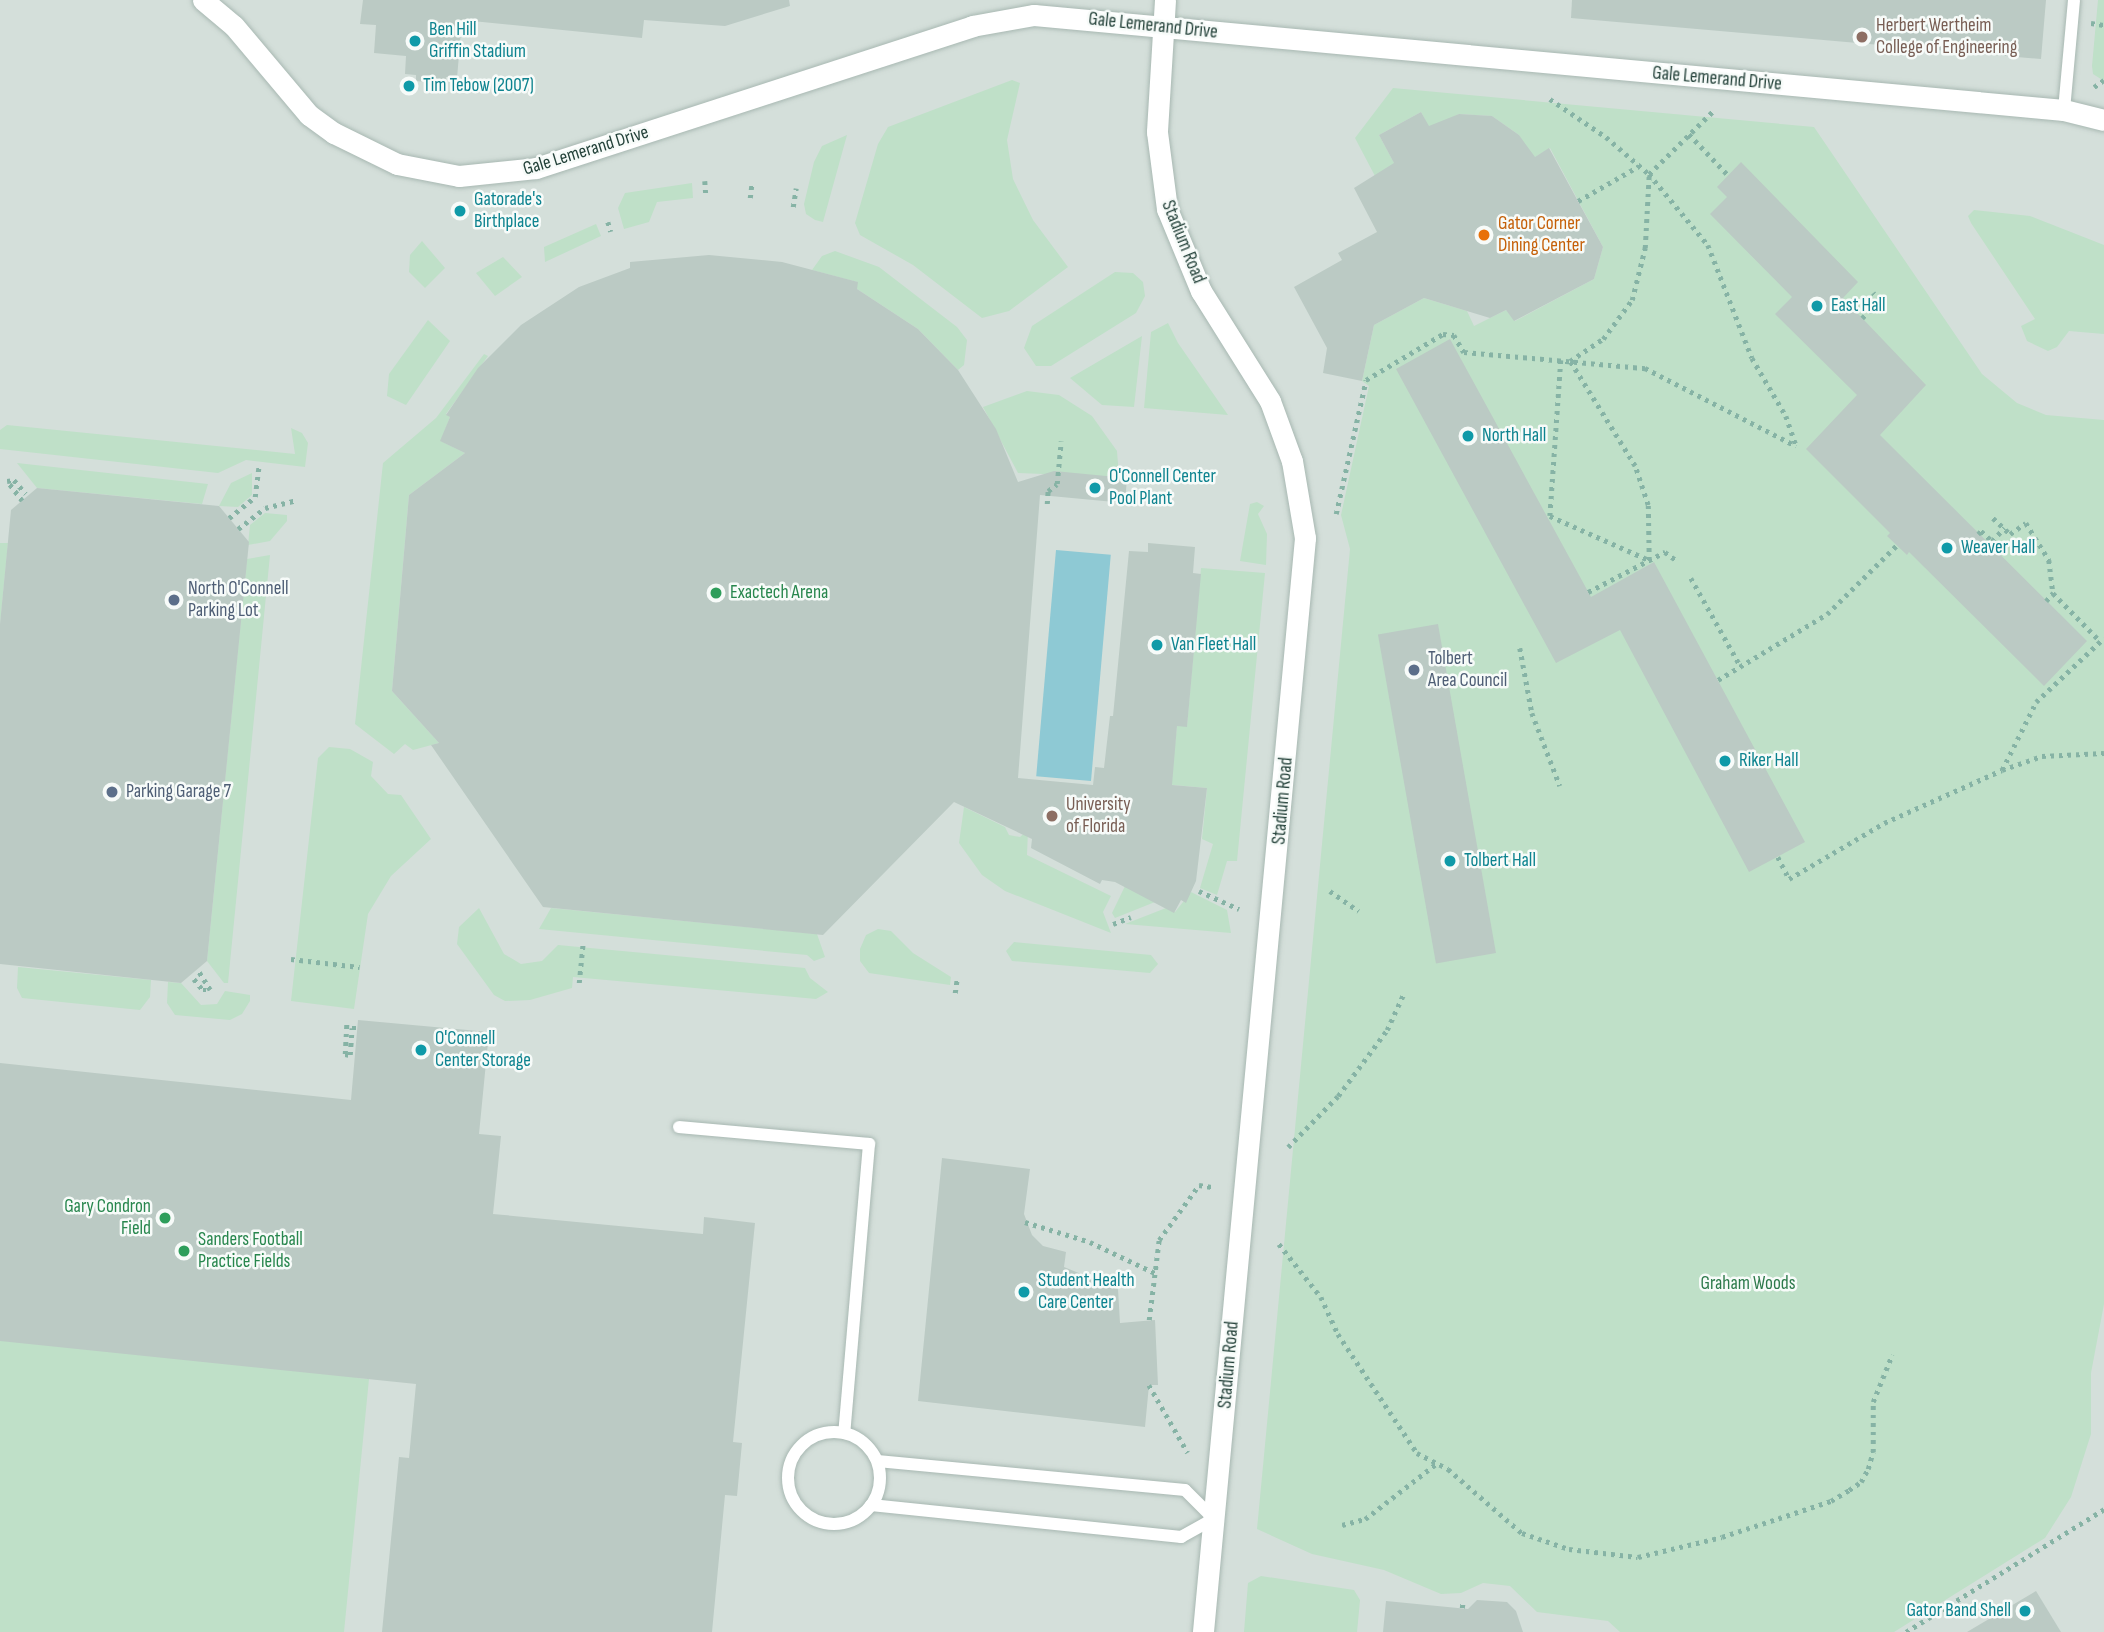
<!DOCTYPE html>
<html>
<head>
<meta charset="utf-8">
<style>
  body { margin:0 }
  #map { position:relative; width:2104px; height:1632px; overflow:hidden; background:#e6efeb; font-family:"Sofia Sans Condensed",sans-serif }
  div>[style] { position:absolute }
  [style*='--x'] { left:calc(var(--x)*1px); top:calc(var(--y)*1px); width:calc(var(--w)*1px); rotate:calc(var(--a)*1deg) }
  .built>* { inset:0; background:#d4dfda; transform-origin:0 0 }
  .green>* { inset:0; background:#bfe0c8 }
  .water>* { inset:0; background:#8ec9d4; transform-origin:0 0 }
  .building>* { inset:0; background:#bbcac4; transform-origin:0 0 }
  .path>* { height:4.5px; margin-top:-2.25px; transform-origin:0; background:repeating-linear-gradient(90deg,#86b3a5 0 3.5px,transparent 0 8.5px) }
  .roads { filter:drop-shadow(0 0 2px #a8b8b2) drop-shadow(0 0 2px #a8b8b2) }
  .service>* { height:12px; margin:-6px; padding:0 6px; transform-origin:6px; border-radius:6px; background:#fff }
  .service>.ring { margin:-6px; padding:0; box-sizing:content-box; background:none; border:12px solid #fff; border-radius:50% }
  .minor>* { height:21px; margin:-10.5px; padding:0 10.5px; transform-origin:10.5px; border-radius:10.5px; background:#fff }
  .dots>* { width:19px; height:19px; translate:-50% -50%; box-sizing:border-box; border:4px solid #f7fbf9; border-radius:50% }
  span { translate:-50% -50%; white-space:nowrap; text-align:center; line-height:1.15; -webkit-text-stroke:5px #f7fbf9; paint-order:stroke }
  .street-label { font-size:19px; color:#24423a }
  .education-label { font-size:19px; color:#785e54 }
  .left { translate:0 -50%; text-align:left }
  .culture-label { font-size:19px; color:#0d838f }
  .right { translate:-100% -50%; text-align:right }
  .food-label { font-size:19px; color:#c56008 }
  .service-label { font-size:19px; color:#4e5e75 }
  .leisure-label { font-size:19px; color:#27864d }
  .park-label { font-size:19px; color:#2d7a4b }
</style>
</head>
<body>
<div id="map">
  <div class="built">
    <div style="left:0;top:0;width:2104px;height:1632px"></div>
  </div>
  <div class="green">
    <div style="clip-path:polygon(2098px 0,2104px 0,2104px 81px,2093px 74px,2092px 66px)"></div>
    <div style="clip-path:polygon(1012px 80px,1020px 83px,1007px 140px,1013px 179px,1033px 220px,1068px 267px,1009px 311px,982px 318px,913px 265px,860px 235px,855px 223px,878px 144px,888px 127px)"></div>
    <div style="clip-path:polygon(1393px 88px,1814px 127px,1982px 374px,2017px 403px,2046px 415px,2104px 420px,2104px 1304px,2091px 1373px,2091px 1434px,2071px 1497px,2045px 1538px,1894px 1632px,1620px 1632px,1608px 1621px,1537px 1612px,1510px 1586px,1483px 1583px,1461px 1593px,1441px 1594px,1384px 1570px,1312px 1554px,1257px 1529px,1350px 549px,1341px 515px,1369px 386px,1362px 381px,1374px 325px,1424px 298px,1467px 311px,1474px 326px,1506px 310px,1515px 321px,1594px 279px,1603px 247px,1550px 148px,1532px 159px,1519px 135px,1492px 116px,1459px 114px,1430px 129px,1421px 112px,1379px 135px,1407px 187px,1375px 176px,1355px 138px)"></div>
    <div style="clip-path:polygon(847px 135px,823px 222px,815px 220px,806px 214px,804px 204px,814px 162px,822px 146px)"></div>
    <div style="clip-path:polygon(692px 183px,693px 198px,657px 202px,649px 222px,624px 229px,618px 208px,625px 193px)"></div>
    <div style="clip-path:polygon(1974px 210px,2030px 216px,2104px 245px,2104px 334px,2069px 331px,2057px 347px,2048px 351px,2027px 341px,2021px 326px,2035px 319px,1971px 223px,1968px 216px)"></div>
    <div style="clip-path:polygon(596px 224px,601px 236px,545px 262px,544px 247px)"></div>
    <div style="clip-path:polygon(422px 241px,445px 268px,425px 288px,409px 272px,410px 255px)"></div>
    <div style="clip-path:polygon(835px 251px,879px 267px,957px 327px,967px 340px,964px 365px,958px 370px,918px 329px,857px 289px,857px 282px,812px 270px,822px 256px)"></div>
    <div style="clip-path:polygon(503px 257px,522px 277px,495px 296px,476px 273px)"></div>
    <div style="clip-path:polygon(1115px 272px,1133px 273px,1143px 282px,1145px 296px,1136px 313px,1051px 366px,1036px 366px,1024px 348px,1032px 326px)"></div>
    <div style="clip-path:polygon(428px 320px,450px 341px,406px 405px,387px 396px,389px 374px)"></div>
    <div style="clip-path:polygon(1168px 323px,1178px 343px,1228px 415px,1144px 408px,1151px 332px)"></div>
    <div style="clip-path:polygon(1142px 336px,1134px 407px,1102px 405px,1070px 378px)"></div>
    <div style="clip-path:polygon(484px 354px,488px 356px,446px 414px,450px 417px,441px 441px,465px 453px,409px 495px,392px 691px,439px 743px,413px 750px,405px 744px,394px 754px,355px 724px,383px 463px,436px 418px)"></div>
    <div style="clip-path:polygon(1027px 391px,1059px 395px,1092px 416px,1117px 451px,1119px 477px,1018px 473px,983px 407px)"></div>
    <div style="clip-path:polygon(7px 425px,295px 454px,291px 428px,302px 433px,308px 443px,305px 467px,246px 460px,218px 473px,0 449px,0 430px)"></div>
    <div style="clip-path:polygon(17px 463px,208px 484px,202px 504px,37px 488px)"></div>
    <div style="clip-path:polygon(252px 473px,252px 495px,238px 507px,219px 506px,231px 483px)"></div>
    <div style="clip-path:polygon(1257px 502px,1264px 506px,1258px 514px,1267px 534px,1266px 565px,1240px 561px,1250px 504px)"></div>
    <div style="clip-path:polygon(265px 513px,287px 515px,287px 521px,270px 541px,248px 545px,250px 525px)"></div>
    <div style="clip-path:polygon(0 543px,8px 543px,0 624px)"></div>
    <div style="clip-path:polygon(270px 555px,228px 983px,224px 983px,207px 961px,247px 559px)"></div>
    <div style="clip-path:polygon(1201px 568px,1265px 573px,1237px 861px,1227px 861px,1217px 895px,1200px 888px,1213px 844px,1202px 839px,1207px 788px,1140px 782px,1174px 753px,1177px 726px,1187px 726px)"></div>
    <div style="clip-path:polygon(329px 747px,350px 749px,373px 762px,371px 776px,388px 794px,401px 795px,431px 839px,391px 876px,368px 914px,354px 1009px,291px 1001px,318px 758px)"></div>
    <div style="clip-path:polygon(964px 807px,1005px 827px,1009px 835px,1020px 837px,1028px 830px,1027px 855px,1111px 896px,1103px 912px,1111px 933px,1005px 891px,982px 875px,959px 843px)"></div>
    <div style="clip-path:polygon(1126px 884px,1155px 902px,1115px 918px,1112px 913px)"></div>
    <div style="clip-path:polygon(1191px 892px,1227px 910px,1231px 933px,1125px 924px,1166px 908px,1175px 912px)"></div>
    <div style="clip-path:polygon(479px 908px,504px 954px,521px 964px,542px 961px,558px 945px,805px 968px,810px 978px,828px 992px,816px 999px,573px 977px,572px 988px,530px 1000px,505px 1001px,494px 995px,457px 944px,459px 927px)"></div>
    <div style="clip-path:polygon(551px 908px,817px 934px,825px 957px,814px 961px,807px 955px,539px 929px)"></div>
    <div style="clip-path:polygon(878px 929px,891px 931px,913px 953px,951px 977px,950px 985px,869px 973px,860px 961px,860px 949px,866px 935px)"></div>
    <div style="clip-path:polygon(1014px 942px,1151px 955px,1158px 964px,1150px 973px,1012px 961px,1006px 951px)"></div>
    <div style="clip-path:polygon(18px 967px,151px 980px,150px 997px,140px 1010px,22px 998px,17px 988px)"></div>
    <div style="clip-path:polygon(168px 982px,181px 983px,201px 1005px,217px 1004px,225px 991px,250px 995px,250px 1001px,242px 1014px,230px 1020px,175px 1015px,167px 1003px)"></div>
    <div style="clip-path:polygon(0 1063px,357px 1378px,369px 1379px,344px 1632px,0 1632px)"></div>
    <div style="clip-path:polygon(1261px 1576px,1354px 1590px,1360px 1600px,1357px 1632px,1244px 1632px,1248px 1583px)"></div>
  </div>
  <div class="water">
    <div style="left:1056px;top:550px;width:55px;height:227px;rotate:5deg"></div>
  </div>
  <div class="building">
    <div style="clip-path:polygon(363px 0,789px 0,790px 6px,725px 26px,644px 20px,642px 38px,462px 20px,457px 78px,446px 77px,445px 84px,416px 81px,416px 75px,405px 74px,406px 56px,374px 53px,376px 25px,360px 24px)"></div>
    <div style="clip-path:polygon(1572px 0,2046px 0,2041px 59px,1571px 18px)"></div>
    <div style="clip-path:polygon(1421px 112px,1429px 126px,1459px 114px,1492px 116px,1519px 135px,1535px 157px,1549px 148px,1603px 247px,1594px 279px,1514px 321px,1506px 310px,1490px 318px,1424px 298px,1374px 325px,1362px 381px,1323px 373px,1327px 348px,1294px 287px,1342px 260px,1338px 253px,1377px 232px,1354px 188px,1394px 163px,1379px 135px)"></div>
    <div style="clip-path:polygon(1741px 162px,1858px 282px,1843px 298px,1926px 385px,1880px 435px,2087px 641px,2044px 686px,1909px 552px,1907px 555px,1887px 536px,1890px 533px,1806px 449px,1857px 395px,1775px 314px,1792px 297px,1710px 214px,1727px 197px,1717px 187px)"></div>
    <div style="clip-path:polygon(709px 255px,782px 262px,858px 282px,857px 289px,918px 329px,958px 370px,996px 429px,1018px 482px,1054px 471px,1127px 478px,1125px 503px,1040px 495px,1018px 778px,1093px 785px,1095px 767px,1104px 768px,1110px 716px,1113px 716px,1129px 551px,1148px 552px,1148px 543px,1195px 547px,1193px 573px,1201px 574px,1187px 727px,1177px 726px,1172px 785px,1207px 788px,1196px 881px,1186px 903px,1181px 900px,1174px 913px,1115px 882px,1102px 880px,1100px 884px,1031px 848px,1032px 839px,954px 802px,823px 935px,543px 907px,431px 745px,439px 743px,392px 691px,409px 495px,465px 453px,440px 441px,450px 417px,446px 415px,478px 368px,521px 325px,579px 287px,630px 268px,630px 262px)"></div>
    <div style="clip-path:polygon(1450px 339px,1591px 597px,1654px 562px,1805px 842px,1749px 872px,1620px 630px,1556px 663px,1396px 369px)"></div>
    <div style="clip-path:polygon(37px 488px,219px 506px,249px 542px,207px 961px,181px 983px,0 964px,0 624px,11px 510px)"></div>
    <div style="left:1438px;top:624px;width:334px;height:61px;rotate:80deg"></div>
    <div style="clip-path:polygon(358px 1020px,489px 1032px,479px 1134px,501px 1136px,493px 1214px,703px 1234px,704px 1217px,755px 1223px,733px 1442px,742px 1443px,737px 1496px,725px 1495px,712px 1632px,382px 1632px,399px 1457px,409px 1458px,416px 1384px,0 1341px,0 1063px,351px 1100px)"></div>
    <div style="clip-path:polygon(942px 1158px,1030px 1169px,1024px 1214px,1032px 1235px,1043px 1246px,1066px 1252px,1064px 1267px,1118px 1289px,1120px 1323px,1155px 1320px,1158px 1385px,1149px 1385px,1145px 1427px,918px 1401px)"></div>
    <div style="clip-path:polygon(2036px 1591px,2061px 1632px,1967px 1632px)"></div>
    <div style="clip-path:polygon(1477px 1600px,1507px 1602px,1516px 1611px,1523px 1632px,1383px 1632px,1386px 1601px,1468px 1609px)"></div>
  </div>
  <div class="path">
    <div style="--x:2091;--y:23;--w:13;--a:9"></div>
    <div style="--x:2094;--y:87;--w:12;--a:-35"></div>
    <div style="--x:1550;--y:99;--w:68;--a:34.2"></div>
    <div style="--x:1606;--y:137;--w:57;--a:40.7"></div>
    <div style="--x:1649;--y:174;--w:92;--a:50.3"></div>
    <div style="--x:1708;--y:245;--w:121;--a:68.7"></div>
    <div style="--x:1752;--y:358;--w:67;--a:59.6"></div>
    <div style="--x:1786;--y:416;--w:31;--a:71"></div>
    <div style="--x:1689;--y:134;--w:57;--a:46.4"></div>
    <div style="--x:705;--y:181;--w:15;--a:86"></div>
    <div style="--x:750;--y:198;--w:16;--a:-83"></div>
    <div style="--x:1578;--y:201;--w:70;--a:-29.8"></div>
    <div style="--x:793;--y:207;--w:19;--a:-81"></div>
    <div style="--x:608;--y:222;--w:10;--a:73"></div>
    <div style="--x:1862;--y:318;--w:24;--a:-45"></div>
    <div style="--x:1879;--y:301;--w:10;--a:-127"></div>
    <div style="--x:1561;--y:360;--w:156;--a:94"></div>
    <div style="--x:1550;--y:516;--w:108;--a:24"></div>
    <div style="--x:22;--y:501;--w:25;--a:-127"></div>
    <div style="--x:7;--y:481;--w:7;--a:-8"></div>
    <div style="--x:14;--y:480;--w:18;--a:49"></div>
    <div style="--x:1047;--y:504;--w:13;--a:-86"></div>
    <div style="--x:1048;--y:491;--w:11;--a:-38"></div>
    <div style="--x:1057;--y:484;--w:43;--a:-84.7"></div>
    <div style="--x:1336;--y:514;--w:137;--a:-77.4"></div>
    <div style="--x:1366;--y:380;--w:90;--a:-30.9"></div>
    <div style="--x:1443;--y:334;--w:11;--a:5"></div>
    <div style="--x:1454;--y:335;--w:20;--a:60"></div>
    <div style="--x:1464;--y:352;--w:182;--a:5.1"></div>
    <div style="--x:1645;--y:368;--w:170;--a:27.3"></div>
    <div style="--x:229;--y:518;--w:33;--a:-39"></div>
    <div style="--x:255;--y:497;--w:31;--a:-83"></div>
    <div style="--x:1993;--y:518;--w:23;--a:43"></div>
    <div style="--x:2010;--y:534;--w:19;--a:-35"></div>
    <div style="--x:2026;--y:523;--w:44;--a:58.1"></div>
    <div style="--x:2049;--y:560;--w:33;--a:83"></div>
    <div style="--x:238;--y:529;--w:34;--a:-38"></div>
    <div style="--x:265;--y:508;--w:33;--a:-14"></div>
    <div style="--x:1978;--y:534;--w:4;--a:-45"></div>
    <div style="--x:1981;--y:531;--w:15;--a:42"></div>
    <div style="--x:1992;--y:541;--w:18;--a:-47"></div>
    <div style="--x:1649;--y:560;--w:55;--a:-91"></div>
    <div style="--x:1648;--y:505;--w:41;--a:-108.4"></div>
    <div style="--x:1635;--y:466;--w:123;--a:-121.8"></div>
    <div style="--x:1570;--y:361;--w:40;--a:-34"></div>
    <div style="--x:1603;--y:339;--w:49;--a:-53.4"></div>
    <div style="--x:1632;--y:300;--w:54;--a:-76"></div>
    <div style="--x:1645;--y:248;--w:74;--a:-86.9"></div>
    <div style="--x:1649;--y:174;--w:90;--a:-44.5"></div>
    <div style="--x:1691;--y:578;--w:102;--a:60.7"></div>
    <div style="--x:1588;--y:592;--w:87;--a:-27.5"></div>
    <div style="--x:1665;--y:552;--w:14;--a:36"></div>
    <div style="--x:2046;--y:601;--w:11;--a:-49"></div>
    <div style="--x:2053;--y:593;--w:67;--a:45.6"></div>
    <div style="--x:1520;--y:648;--w:66;--a:79.5"></div>
    <div style="--x:1532;--y:713;--w:78;--a:69"></div>
    <div style="--x:1718;--y:680;--w:127;--a:-31.2"></div>
    <div style="--x:1827;--y:614;--w:98;--a:-44.6"></div>
    <div style="--x:2002;--y:770;--w:76;--a:-63.4"></div>
    <div style="--x:2036;--y:702;--w:93;--a:-43.3"></div>
    <div style="--x:1778;--y:857;--w:25;--a:63"></div>
    <div style="--x:1789;--y:879;--w:110;--a:-30.5"></div>
    <div style="--x:1884;--y:823;--w:129;--a:-24.2"></div>
    <div style="--x:2002;--y:770;--w:42;--a:-19.3"></div>
    <div style="--x:2042;--y:756;--w:62;--a:-2.8"></div>
    <div style="--x:1199;--y:891;--w:44;--a:24.2"></div>
    <div style="--x:1330;--y:891;--w:35;--a:35"></div>
    <div style="--x:1113;--y:924;--w:19;--a:-21"></div>
    <div style="--x:291;--y:959;--w:69;--a:6.6"></div>
    <div style="--x:194;--y:979;--w:14;--a:51"></div>
    <div style="--x:203;--y:990;--w:7;--a:0"></div>
    <div style="--x:210;--y:990;--w:25;--a:-122"></div>
    <div style="--x:579;--y:983;--w:41;--a:-84.4"></div>
    <div style="--x:955;--y:993;--w:15;--a:-82"></div>
    <div style="--x:345;--y:1054;--w:5;--a:11"></div>
    <div style="--x:350;--y:1055;--w:27;--a:-86"></div>
    <div style="--x:352;--y:1028;--w:5;--a:0"></div>
    <div style="--x:345;--y:1054;--w:33;--a:-87"></div>
    <div style="--x:1288;--y:1147;--w:71;--a:-45.6"></div>
    <div style="--x:1338;--y:1096;--w:82;--a:-53.4"></div>
    <div style="--x:1387;--y:1030;--w:41;--a:-65.3"></div>
    <div style="--x:1025;--y:1222;--w:68;--a:17.1"></div>
    <div style="--x:1090;--y:1242;--w:72;--a:25.5"></div>
    <div style="--x:1279;--y:1244;--w:68;--a:51.6"></div>
    <div style="--x:1321;--y:1297;--w:41;--a:65.3"></div>
    <div style="--x:1338;--y:1334;--w:143;--a:56.4"></div>
    <div style="--x:1417;--y:1453;--w:35;--a:27"></div>
    <div style="--x:1448;--y:1469;--w:98;--a:40.9"></div>
    <div style="--x:1522;--y:1533;--w:50;--a:18.8"></div>
    <div style="--x:1569;--y:1549;--w:69;--a:6.6"></div>
    <div style="--x:1638;--y:1557;--w:86;--a:-13.4"></div>
    <div style="--x:1722;--y:1537;--w:115;--a:-18.3"></div>
    <div style="--x:1831;--y:1501;--w:21;--a:-31"></div>
    <div style="--x:1849;--y:1490;--w:14;--a:-34"></div>
    <div style="--x:1861;--y:1482;--w:15;--a:-62"></div>
    <div style="--x:1868;--y:1469;--w:18;--a:-74"></div>
    <div style="--x:1873;--y:1452;--w:50;--a:-90"></div>
    <div style="--x:1873;--y:1402;--w:51;--a:-68"></div>
    <div style="--x:1149;--y:1320;--w:81;--a:-82.9"></div>
    <div style="--x:1159;--y:1240;--w:68;--a:-54"></div>
    <div style="--x:1199;--y:1185;--w:13;--a:9"></div>
    <div style="--x:1149;--y:1385;--w:78;--a:60.2"></div>
    <div style="--x:1342;--y:1525;--w:24;--a:-15"></div>
    <div style="--x:1365;--y:1519;--w:90;--a:-37.8"></div>
    <div style="--x:1462;--y:1608;--w:6;--a:-81"></div>
    <div style="--x:1906;--y:1632;--w:233;--a:-31.8"></div>
  </div>
  <div class="roads">
    <div class="service">
      <div style="--x:2064;--y:110;--w:110;--a:-84.8"></div>
      <div style="--x:679;--y:1127;--w:191;--a:5.1"></div>
      <div style="--x:869;--y:1144;--w:290;--a:94.9"></div>
      <div class="ring" style="left:788px;top:1432px;width:80px;height:80px"></div>
      <div style="--x:871;--y:1505;--w:312;--a:5.9"></div>
      <div style="--x:1181;--y:1537;--w:38;--a:-29"></div>
      <div style="--x:1214;--y:1519;--w:41;--a:-135"></div>
      <div style="--x:1185;--y:1490;--w:309;--a:-174.6"></div>
    </div>
    <div class="minor">
      <div style="--x:203;--y:0;--w:40;--a:40"></div>
      <div style="--x:234;--y:26;--w:116;--a:49.9"></div>
      <div style="--x:309;--y:115;--w:31;--a:36"></div>
      <div style="--x:334;--y:133;--w:70;--a:26.2"></div>
      <div style="--x:397;--y:164;--w:63;--a:11"></div>
      <div style="--x:459;--y:176;--w:77;--a:-5.9"></div>
      <div style="--x:536;--y:168;--w:459;--a:-18"></div>
      <div style="--x:972;--y:26;--w:63;--a:-10.1"></div>
      <div style="--x:1034;--y:15;--w:1034;--a:5.27"></div>
      <div style="--x:2064;--y:110;--w:41;--a:14"></div>
      <div style="--x:1165;--y:0;--w:132;--a:93.5"></div>
      <div style="--x:1157;--y:132;--w:78;--a:82.6"></div>
      <div style="--x:1167;--y:209;--w:89;--a:67.5"></div>
      <div style="--x:1201;--y:291;--w:130;--a:57.9"></div>
      <div style="--x:1270;--y:401;--w:64;--a:69.9"></div>
      <div style="--x:1292;--y:461;--w:78;--a:80.4"></div>
      <div style="--x:1305;--y:538;--w:1099;--a:95.33"></div>
    </div>
  </div>
  <div class="dots">
    <div style="left:1862px;top:37px;background:#8d6e63"></div>
    <div style="left:415px;top:41px;background:#0f9aa8"></div>
    <div style="left:409px;top:86px;background:#0f9aa8"></div>
    <div style="left:460px;top:211px;background:#0f9aa8"></div>
    <div style="left:1484px;top:235px;background:#e8710a"></div>
    <div style="left:1817px;top:306px;background:#0f9aa8"></div>
    <div style="left:1468px;top:436px;background:#0f9aa8"></div>
    <div style="left:1095px;top:488px;background:#0f9aa8"></div>
    <div style="left:1947px;top:548px;background:#0f9aa8"></div>
    <div style="left:716px;top:593px;background:#2e9e5b"></div>
    <div style="left:174px;top:600px;background:#5c6f8a"></div>
    <div style="left:1157px;top:645px;background:#0f9aa8"></div>
    <div style="left:1414px;top:670px;background:#5c6f8a"></div>
    <div style="left:1725px;top:761px;background:#0f9aa8"></div>
    <div style="left:112px;top:792px;background:#5c6f8a"></div>
    <div style="left:1052px;top:816px;background:#8d6e63"></div>
    <div style="left:1450px;top:861px;background:#0f9aa8"></div>
    <div style="left:421px;top:1050px;background:#0f9aa8"></div>
    <div style="left:165px;top:1218px;background:#2e9e5b"></div>
    <div style="left:184px;top:1251px;background:#2e9e5b"></div>
    <div style="left:1024px;top:1292px;background:#0f9aa8"></div>
    <div style="left:2025px;top:1611px;background:#0f9aa8"></div>
  </div>
  <div class="street-label">
    <span style="left:1153px;top:26px;rotate:6deg">Gale Lemerand Drive</span>
    <span style="left:1717px;top:79px;rotate:5deg">Gale Lemerand Drive</span>
    <span style="left:586px;top:151px;rotate:-17deg">Gale Lemerand Drive</span>
    <span style="left:1183px;top:242px;rotate:68deg">Stadium Road</span>
    <span style="left:1283px;top:801px;rotate:-85deg">Stadium Road</span>
    <span style="left:1229px;top:1365px;rotate:-85deg">Stadium Road</span>
  </div>
  <div class="education-label">
    <span class="left" style="left:1876px;top:37px">Herbert Wertheim<br>College of Engineering</span>
    <span class="left" style="left:1066px;top:816px">University<br>of Florida</span>
  </div>
  <div class="culture-label">
    <span class="left" style="left:429px;top:41px">Ben Hill<br>Griffin Stadium</span>
    <span class="left" style="left:423px;top:86px">Tim Tebow (2007)</span>
    <span class="left" style="left:474px;top:211px">Gatorade's<br>Birthplace</span>
    <span class="left" style="left:1831px;top:306px">East Hall</span>
    <span class="left" style="left:1482px;top:436px">North Hall</span>
    <span class="left" style="left:1109px;top:488px">O'Connell Center<br>Pool Plant</span>
    <span class="left" style="left:1961px;top:548px">Weaver Hall</span>
    <span class="left" style="left:1171px;top:645px">Van Fleet Hall</span>
    <span class="left" style="left:1739px;top:761px">Riker Hall</span>
    <span class="left" style="left:1464px;top:861px">Tolbert Hall</span>
    <span class="left" style="left:435px;top:1050px">O'Connell<br>Center Storage</span>
    <span class="left" style="left:1038px;top:1292px">Student Health<br>Care Center</span>
    <span class="right" style="left:2011px;top:1611px">Gator Band Shell</span>
  </div>
  <div class="food-label">
    <span class="left" style="left:1498px;top:235px">Gator Corner<br>Dining Center</span>
  </div>
  <div class="service-label">
    <span class="left" style="left:188px;top:600px">North O'Connell<br>Parking Lot</span>
    <span class="left" style="left:1428px;top:670px">Tolbert<br>Area Council</span>
    <span class="left" style="left:126px;top:792px">Parking Garage 7</span>
  </div>
  <div class="leisure-label">
    <span class="left" style="left:730px;top:593px">Exactech Arena</span>
    <span class="right" style="left:151px;top:1218px">Gary Condron<br>Field</span>
    <span class="left" style="left:198px;top:1251px">Sanders Football<br>Practice Fields</span>
  </div>
  <div class="park-label">
    <span style="left:1748px;top:1284px">Graham Woods</span>
  </div>
</div>
</body>
</html>
